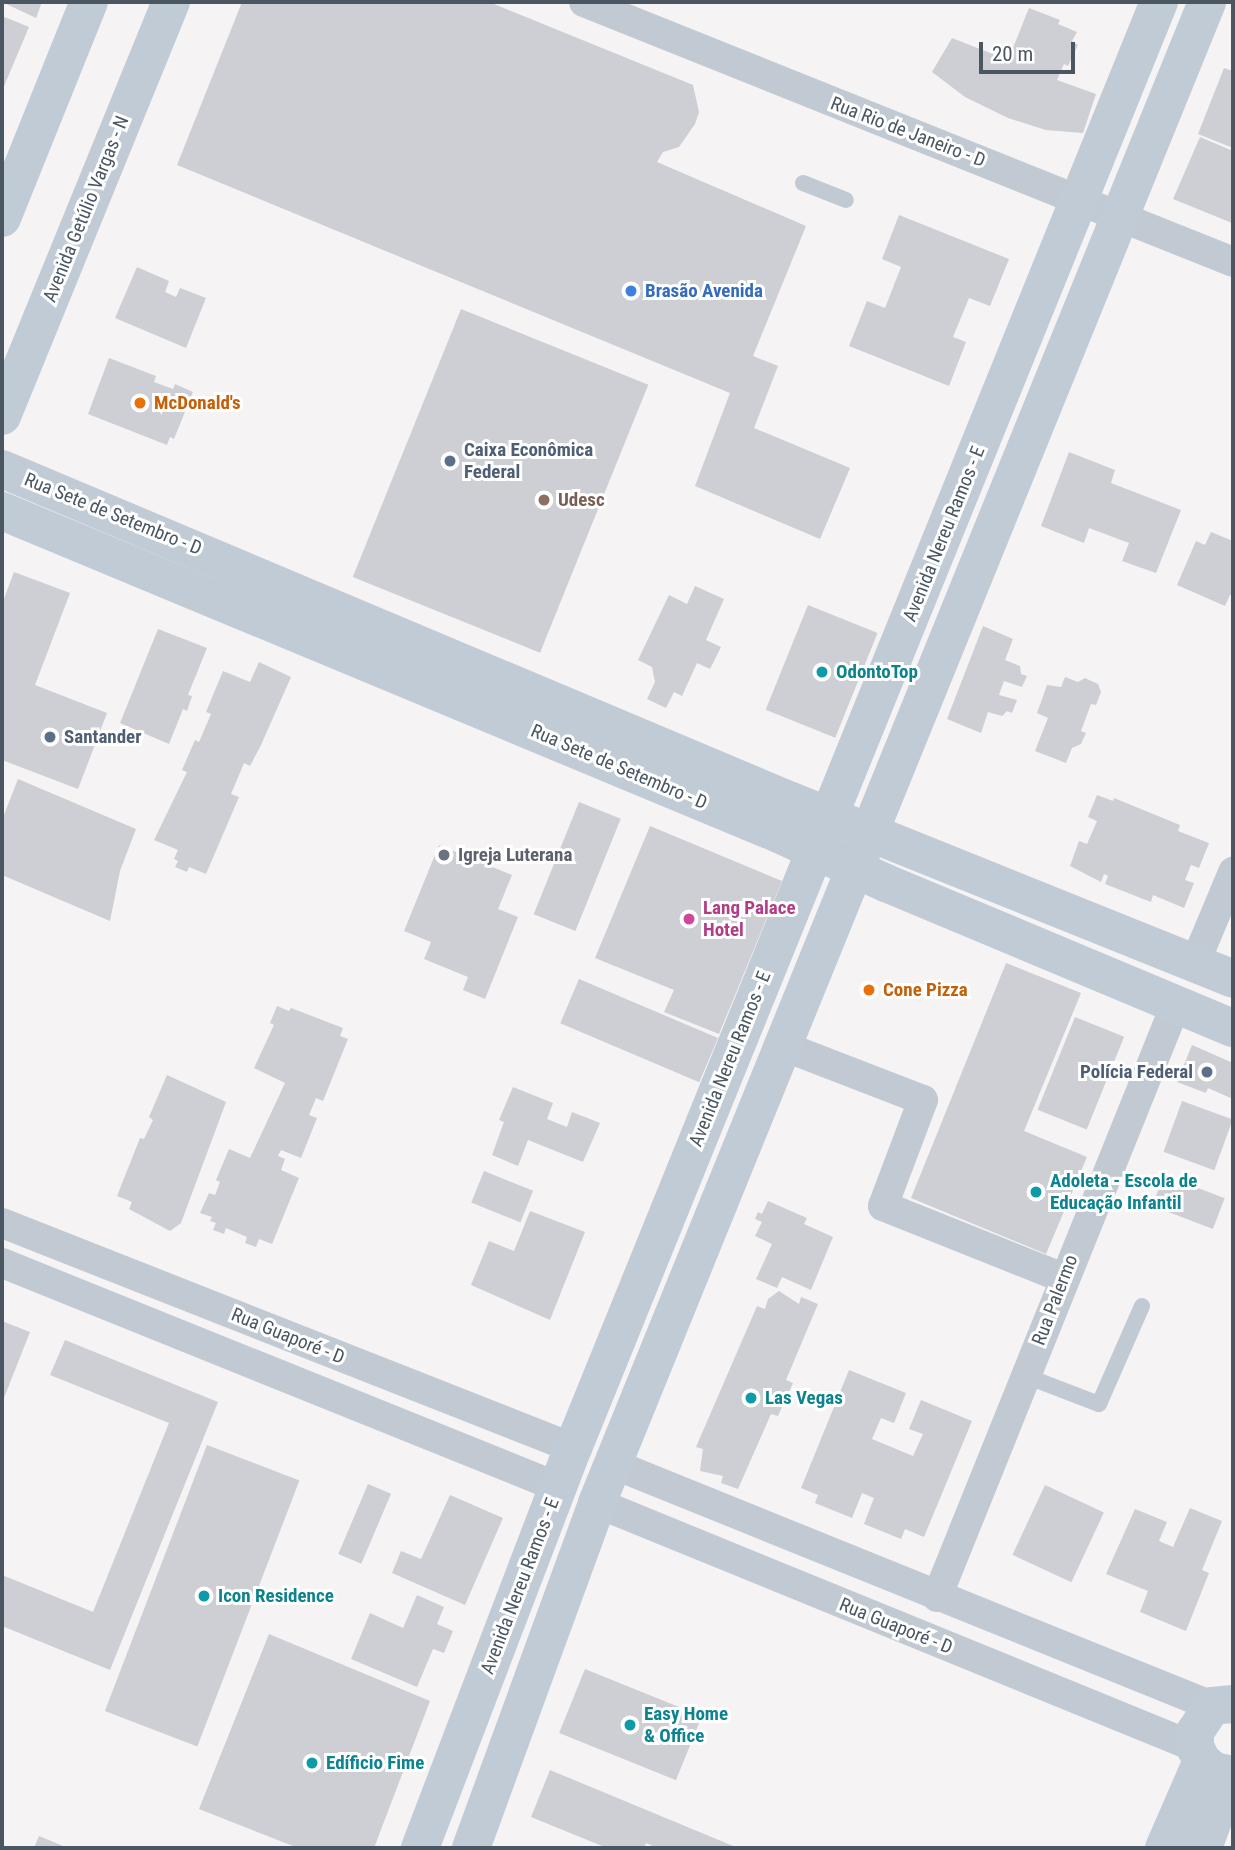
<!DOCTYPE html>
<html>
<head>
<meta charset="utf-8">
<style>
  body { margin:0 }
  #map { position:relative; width:1235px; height:1850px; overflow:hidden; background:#f5f3f3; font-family:"Roboto Condensed",sans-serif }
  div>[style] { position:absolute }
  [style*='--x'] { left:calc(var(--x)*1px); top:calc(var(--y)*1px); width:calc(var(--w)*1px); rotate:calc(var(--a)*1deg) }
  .building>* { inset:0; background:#cdcfd5; transform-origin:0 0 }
  .lane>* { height:16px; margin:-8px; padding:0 8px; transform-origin:8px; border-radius:8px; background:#c1cad2 }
  .street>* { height:30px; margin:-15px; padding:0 15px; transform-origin:15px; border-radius:15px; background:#c1cad2 }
  .secondary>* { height:38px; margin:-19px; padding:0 19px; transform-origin:19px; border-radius:19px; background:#c1cbd6 }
  .dots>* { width:19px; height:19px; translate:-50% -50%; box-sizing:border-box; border:4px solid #fff; border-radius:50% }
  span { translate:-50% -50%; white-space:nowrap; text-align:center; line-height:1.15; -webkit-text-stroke:6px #fff; paint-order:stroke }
  .street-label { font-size:19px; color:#4a5661 }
  .shop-label { font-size:19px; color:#366cbe; font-weight:700 }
  .left { translate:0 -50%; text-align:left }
  .food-label { font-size:19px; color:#c56008; font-weight:700 }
  .service-label { font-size:19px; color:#4e5e75; font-weight:700 }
  .right { translate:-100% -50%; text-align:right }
  .education-label { font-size:19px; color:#785e54; font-weight:700 }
  .culture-label { font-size:19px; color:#0d838f; font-weight:700 }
  .worship-label { font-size:19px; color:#5b616d; font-weight:700 }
  .hotel-label { font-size:19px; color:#b23c85; font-weight:700 }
  .frame { position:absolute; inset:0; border:4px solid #4a5661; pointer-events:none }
  .scale { position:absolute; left:979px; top:42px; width:96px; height:32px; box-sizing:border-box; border:4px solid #4a5661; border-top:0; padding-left:9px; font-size:21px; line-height:24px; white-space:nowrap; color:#4a5661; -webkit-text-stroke:5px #fff; paint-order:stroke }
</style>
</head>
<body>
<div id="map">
  <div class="building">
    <div style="clip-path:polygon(2px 2px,42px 2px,36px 18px)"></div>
    <div style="clip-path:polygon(242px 2px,489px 2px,693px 85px,699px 112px,695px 124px,679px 147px,663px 152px,657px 162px,806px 226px,753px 356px,778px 366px,754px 428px,850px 468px,820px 539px,695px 486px,730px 393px,177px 165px)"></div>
    <div style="clip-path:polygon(1029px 8px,1060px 20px,1058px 24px,1077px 32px,1072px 41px,1078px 45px,1068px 66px,1064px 64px,1057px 80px,1096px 94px,1083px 133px,1046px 130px,1008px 118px,965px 97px,932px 72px,952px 38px,1008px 60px)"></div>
    <div style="clip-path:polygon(2px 16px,29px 27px,2px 91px)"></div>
    <div style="clip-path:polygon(1224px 68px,1233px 71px,1233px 148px,1198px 134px)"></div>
    <div style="clip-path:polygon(1200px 137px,1233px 151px,1232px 223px,1173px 199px)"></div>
    <div style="clip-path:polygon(899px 215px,1009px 259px,990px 306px,969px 298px,953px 337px,966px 342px,949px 386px,849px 346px,867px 301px,885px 308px,901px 267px,882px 259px)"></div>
    <div style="clip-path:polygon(137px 267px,169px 281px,165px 292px,176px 297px,180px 288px,206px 298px,186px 348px,115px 318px)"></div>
    <div style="left:461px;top:309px;width:202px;height:289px;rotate:22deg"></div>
    <div style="clip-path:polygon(109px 358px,156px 376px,154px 382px,173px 389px,175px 384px,193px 392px,174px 439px,170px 437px,167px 445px,88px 414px)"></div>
    <div style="clip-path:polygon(1069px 452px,1115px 470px,1111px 483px,1181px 510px,1156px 573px,1122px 561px,1129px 543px,1089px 528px,1084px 543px,1041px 526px)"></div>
    <div style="clip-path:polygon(1211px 532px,1233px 541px,1233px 596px,1230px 595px,1225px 606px,1177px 585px,1196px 541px,1205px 545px)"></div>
    <div style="clip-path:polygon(14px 572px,70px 593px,35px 685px,107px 713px,78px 789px,2px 760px,2px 604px)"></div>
    <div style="clip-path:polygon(695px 586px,724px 599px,706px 640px,721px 647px,710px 669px,697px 663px,682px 696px,674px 692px,666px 708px,647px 699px,655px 682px,652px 667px,638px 660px,669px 595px,687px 604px)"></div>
    <div style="left:808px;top:605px;width:75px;height:113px;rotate:22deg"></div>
    <div style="clip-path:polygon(983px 626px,1013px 639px,1005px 660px,1020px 666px,1021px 674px,1027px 676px,1022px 687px,1004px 681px,999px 695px,1017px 700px,1012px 713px,1007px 711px,1002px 716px,988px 712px,981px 733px,947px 719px)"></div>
    <div style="clip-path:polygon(158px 629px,207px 648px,188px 695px,192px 696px,187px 711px,183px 709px,169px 744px,120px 723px)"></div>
    <div style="clip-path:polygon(259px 662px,291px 677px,261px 745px,250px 766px,244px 763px,231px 794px,239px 797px,206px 874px,189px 867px,187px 872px,175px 867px,178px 861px,174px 859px,178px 850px,154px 840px,187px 772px,182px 770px,195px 740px,199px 742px,211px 714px,206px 712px,223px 671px,250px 682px)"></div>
    <div style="clip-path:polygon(1065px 677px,1078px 682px,1085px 678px,1098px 684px,1101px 692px,1096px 705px,1091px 704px,1081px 731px,1086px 733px,1081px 744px,1072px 748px,1066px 763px,1035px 751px,1048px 718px,1037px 713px,1047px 685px,1061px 687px)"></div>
    <div style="clip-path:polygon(18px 779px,136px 829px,120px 871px,110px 921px,2px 875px,2px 820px)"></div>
    <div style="clip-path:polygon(1097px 795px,1113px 801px,1114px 798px,1180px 825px,1178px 831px,1209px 843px,1199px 868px,1191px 865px,1185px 880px,1194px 883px,1184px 908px,1153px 895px,1151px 902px,1105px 884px,1108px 876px,1104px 874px,1101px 882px,1070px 866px,1079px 841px,1087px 844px,1097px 821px,1088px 817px)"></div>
    <div style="left:579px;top:802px;width:45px;height:121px;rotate:22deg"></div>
    <div style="clip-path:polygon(650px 826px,782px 881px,719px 1034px,664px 1012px,674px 990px,595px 958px)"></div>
    <div style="clip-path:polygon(439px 845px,512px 875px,498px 909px,518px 917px,485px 999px,463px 990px,468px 977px,424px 959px,431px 942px,404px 931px)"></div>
    <div style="clip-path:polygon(1006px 963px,1081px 993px,1024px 1131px,1087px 1157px,1046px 1254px,911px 1198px)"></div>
    <div style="left:579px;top:979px;width:151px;height:48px;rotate:23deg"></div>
    <div style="clip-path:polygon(277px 1006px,289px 1011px,291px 1008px,343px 1028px,340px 1036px,348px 1039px,323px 1101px,316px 1098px,309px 1115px,317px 1118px,301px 1158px,281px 1150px,278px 1156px,285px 1159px,281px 1170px,299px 1178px,272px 1244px,259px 1239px,256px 1247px,245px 1243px,247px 1237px,226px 1228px,224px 1234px,213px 1230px,216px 1223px,210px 1221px,212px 1217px,200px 1213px,209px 1193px,215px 1195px,220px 1182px,216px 1180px,229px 1149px,250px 1158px,285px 1083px,254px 1068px,274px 1025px,270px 1023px)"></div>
    <div style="left:1075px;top:1017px;width:53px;height:100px;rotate:22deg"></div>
    <div style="clip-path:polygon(1192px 1045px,1233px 1063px,1233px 1099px,1208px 1088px,1206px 1093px,1177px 1082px)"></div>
    <div style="clip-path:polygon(167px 1075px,226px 1102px,181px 1223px,170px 1231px,129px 1209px,132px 1202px,117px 1196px,140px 1138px,144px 1139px,153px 1120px,149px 1117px)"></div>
    <div style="clip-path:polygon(513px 1087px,553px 1103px,547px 1119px,567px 1127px,572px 1112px,600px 1123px,583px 1162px,528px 1140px,518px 1166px,492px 1155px,504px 1122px,499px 1120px)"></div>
    <div style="left:1182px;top:1101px;width:54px;height:54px;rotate:20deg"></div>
    <div style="left:484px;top:1171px;width:53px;height:34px;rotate:22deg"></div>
    <div style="left:1164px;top:1175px;width:65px;height:33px;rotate:21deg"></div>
    <div style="clip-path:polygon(768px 1201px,807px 1218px,804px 1224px,833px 1237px,811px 1290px,782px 1277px,777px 1288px,756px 1279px,772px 1244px,755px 1236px,762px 1222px,755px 1219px,758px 1212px,762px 1214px)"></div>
    <div style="clip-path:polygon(530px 1211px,585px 1232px,550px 1320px,471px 1285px,489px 1241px,514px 1251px)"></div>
    <div style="clip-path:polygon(779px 1291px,799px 1304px,801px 1297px,818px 1304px,786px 1380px,793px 1383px,778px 1416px,771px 1414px,738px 1489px,721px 1483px,723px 1476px,700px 1471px,703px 1449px,696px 1447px,757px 1306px,765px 1309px,768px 1299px)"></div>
    <div style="clip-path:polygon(2px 1321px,30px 1332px,2px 1403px)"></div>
    <div style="clip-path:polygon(65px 1340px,218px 1402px,110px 1670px,2px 1626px,2px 1575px,93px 1612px,169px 1423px,50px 1375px)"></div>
    <div style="clip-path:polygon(849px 1370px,906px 1393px,894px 1423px,881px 1418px,872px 1439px,913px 1456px,923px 1434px,909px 1429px,921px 1400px,972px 1421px,924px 1537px,905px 1529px,901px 1539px,864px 1524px,874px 1498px,862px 1493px,852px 1518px,815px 1503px,818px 1495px,801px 1488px)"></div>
    <div style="left:207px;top:1445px;width:99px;height:285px;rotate:21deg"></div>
    <div style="left:368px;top:1484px;width:25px;height:76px;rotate:23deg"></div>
    <div style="left:1045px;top:1485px;width:65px;height:77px;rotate:25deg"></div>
    <div style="clip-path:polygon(450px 1495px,503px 1518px,465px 1605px,392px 1573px,401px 1551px,421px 1559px)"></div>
    <div style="clip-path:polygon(1190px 1508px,1222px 1521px,1202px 1570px,1209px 1573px,1186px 1631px,1140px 1612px,1148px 1591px,1106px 1574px,1135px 1509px,1167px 1522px,1159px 1541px,1173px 1547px)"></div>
    <div style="clip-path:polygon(417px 1595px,444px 1607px,437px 1624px,453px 1631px,444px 1653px,433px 1649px,417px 1687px,351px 1659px,370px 1613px,403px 1628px)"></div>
    <div style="clip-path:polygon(269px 1634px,430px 1701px,374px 1848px,298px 1848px,199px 1809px)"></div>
    <div style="left:585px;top:1669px;width:126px;height:69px;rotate:22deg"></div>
    <div style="clip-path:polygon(550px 1770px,738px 1848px,657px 1848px,646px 1843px,644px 1848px,607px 1848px,531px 1817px)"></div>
    <div style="clip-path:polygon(39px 1836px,68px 1848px,34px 1848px)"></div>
  </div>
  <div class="lane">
    <div style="--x:803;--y:183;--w:46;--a:21.6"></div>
    <div style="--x:1026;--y:1376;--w:78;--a:21"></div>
    <div style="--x:1099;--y:1404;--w:107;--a:-66.3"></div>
  </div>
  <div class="street">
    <div style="--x:584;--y:2;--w:699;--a:21.83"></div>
    <div style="--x:1195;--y:963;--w:99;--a:-67.3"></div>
    <div style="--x:783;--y:1046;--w:150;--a:21.1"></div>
    <div style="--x:923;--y:1100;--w:113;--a:110.7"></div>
    <div style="--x:883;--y:1206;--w:194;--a:21.8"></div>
    <div style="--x:2;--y:1223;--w:614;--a:21.51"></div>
    <div style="--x:2;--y:1263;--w:599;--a:21.94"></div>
    <div style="--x:613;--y:1464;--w:646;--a:22"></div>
    <div style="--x:597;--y:1503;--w:646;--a:22.2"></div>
    <div style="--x:937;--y:1597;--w:639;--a:-68.05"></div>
  </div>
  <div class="secondary">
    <div style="--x:2;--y:218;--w:233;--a:-68.1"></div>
    <div style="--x:2;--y:416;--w:447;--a:-67.8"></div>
    <div style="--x:2;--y:469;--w:856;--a:22.82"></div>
    <div style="--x:791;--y:801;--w:476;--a:21.9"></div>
    <div style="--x:2;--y:511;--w:844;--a:22.58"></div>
    <div style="--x:781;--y:835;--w:115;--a:24.6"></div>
    <div style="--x:886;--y:883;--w:376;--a:22.7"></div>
    <div style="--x:1233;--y:1704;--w:21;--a:175"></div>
    <div style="--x:1212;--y:1706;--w:31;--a:123"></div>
    <div style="--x:1195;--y:1732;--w:15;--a:90"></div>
    <div style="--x:1195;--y:1747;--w:16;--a:63"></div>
    <div style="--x:1202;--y:1761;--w:16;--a:40"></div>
    <div style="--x:1214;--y:1771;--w:19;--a:12"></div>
    <div style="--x:420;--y:1848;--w:428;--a:-69.1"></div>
    <div style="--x:573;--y:1448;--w:1560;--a:-67.94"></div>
    <div style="--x:471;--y:1848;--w:367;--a:-69.9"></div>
    <div style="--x:597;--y:1503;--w:1620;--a:-67.88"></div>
    <div style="--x:1164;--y:1848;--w:95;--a:-66.4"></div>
    <div style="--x:1203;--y:1848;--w:77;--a:-70.1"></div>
  </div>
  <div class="dots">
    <div style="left:631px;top:291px;background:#3f7fe0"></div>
    <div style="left:140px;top:403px;background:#e8710a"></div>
    <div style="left:450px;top:461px;background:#5c6f8a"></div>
    <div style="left:544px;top:500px;background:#8d6e63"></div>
    <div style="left:822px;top:672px;background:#0f9aa8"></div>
    <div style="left:50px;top:737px;background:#5c6f8a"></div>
    <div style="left:444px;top:855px;background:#6b7280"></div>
    <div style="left:689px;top:919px;background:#d1479c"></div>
    <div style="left:869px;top:990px;background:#e8710a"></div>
    <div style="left:1207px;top:1072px;background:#5c6f8a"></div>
    <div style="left:1036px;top:1192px;background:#0f9aa8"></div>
    <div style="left:751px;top:1398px;background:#0f9aa8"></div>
    <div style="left:204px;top:1596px;background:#0f9aa8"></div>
    <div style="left:630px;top:1725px;background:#0f9aa8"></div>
    <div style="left:312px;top:1763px;background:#0f9aa8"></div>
  </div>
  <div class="street-label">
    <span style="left:908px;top:132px;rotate:21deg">Rua Rio de Janeiro - D</span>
    <span style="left:86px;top:209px;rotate:-68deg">Avenida Getúlio Vargas - N</span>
    <span style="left:113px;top:514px;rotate:22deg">Rua Sete de Setembro - D</span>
    <span style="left:944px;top:534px;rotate:-68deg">Avenida Nereu Ramos - E</span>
    <span style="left:619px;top:767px;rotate:23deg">Rua Sete de Setembro - D</span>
    <span style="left:730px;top:1059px;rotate:-68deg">Avenida Nereu Ramos - E</span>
    <span style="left:1055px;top:1300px;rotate:-69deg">Rua Palermo</span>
    <span style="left:288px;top:1336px;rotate:22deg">Rua Guaporé - D</span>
    <span style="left:520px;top:1586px;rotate:-69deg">Avenida Nereu Ramos - E</span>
    <span style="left:896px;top:1626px;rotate:22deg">Rua Guaporé - D</span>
  </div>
  <div class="shop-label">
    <span class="left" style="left:645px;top:291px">Brasão Avenida</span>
  </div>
  <div class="food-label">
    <span class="left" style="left:154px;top:403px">McDonald's</span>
    <span class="left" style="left:883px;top:990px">Cone Pizza</span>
  </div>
  <div class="service-label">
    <span class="left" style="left:464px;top:461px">Caixa Econômica<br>Federal</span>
    <span class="left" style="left:64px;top:737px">Santander</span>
    <span class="right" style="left:1193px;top:1072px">Polícia Federal</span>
  </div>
  <div class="education-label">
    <span class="left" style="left:558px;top:500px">Udesc</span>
  </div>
  <div class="culture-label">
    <span class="left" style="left:836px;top:672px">OdontoTop</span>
    <span class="left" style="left:1050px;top:1192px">Adoleta - Escola de<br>Educação Infantil</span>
    <span class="left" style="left:765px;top:1398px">Las Vegas</span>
    <span class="left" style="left:218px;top:1596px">Icon Residence</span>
    <span class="left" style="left:644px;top:1725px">Easy Home<br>&amp; Office</span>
    <span class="left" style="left:326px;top:1763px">Edíficio Fime</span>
  </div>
  <div class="worship-label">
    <span class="left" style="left:458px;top:855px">Igreja Luterana</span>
  </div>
  <div class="hotel-label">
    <span class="left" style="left:703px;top:919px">Lang Palace<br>Hotel</span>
  </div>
  <div class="frame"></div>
  <div class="scale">20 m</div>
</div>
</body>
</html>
